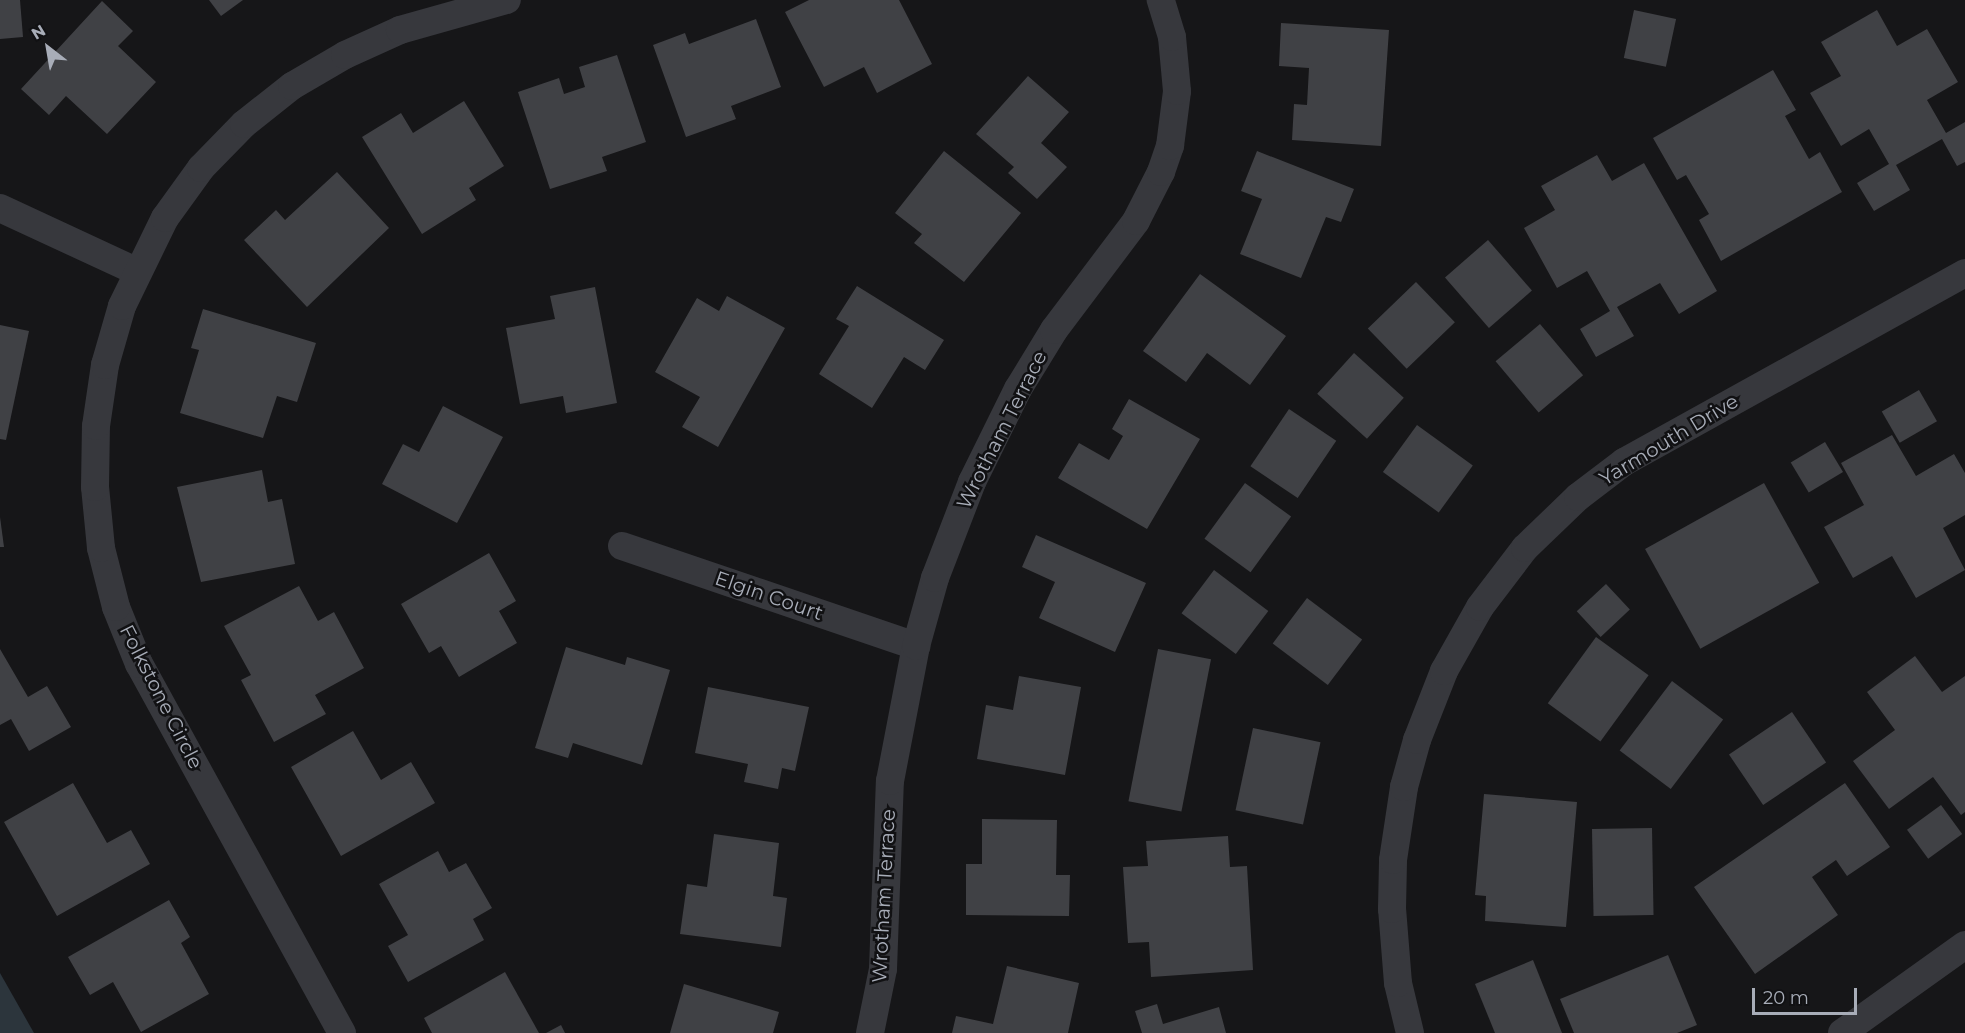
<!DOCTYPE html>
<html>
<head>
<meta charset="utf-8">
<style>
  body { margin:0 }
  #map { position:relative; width:1965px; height:1033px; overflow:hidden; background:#161618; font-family:Montserrat,sans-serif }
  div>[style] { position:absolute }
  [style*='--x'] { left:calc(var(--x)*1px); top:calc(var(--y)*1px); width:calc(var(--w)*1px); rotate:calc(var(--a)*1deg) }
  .water>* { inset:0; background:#2c353c }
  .building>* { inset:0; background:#404145; transform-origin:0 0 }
  .minor>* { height:28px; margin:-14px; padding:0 14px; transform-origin:14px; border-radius:14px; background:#37383d }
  span { translate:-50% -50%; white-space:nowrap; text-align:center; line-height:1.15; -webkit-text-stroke:5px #111113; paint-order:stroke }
  .street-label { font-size:20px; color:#a8adb8 }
  .north { position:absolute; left:18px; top:18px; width:60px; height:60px; -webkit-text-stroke:4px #111113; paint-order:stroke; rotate:329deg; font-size:16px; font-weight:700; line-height:24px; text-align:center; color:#a8adb8 }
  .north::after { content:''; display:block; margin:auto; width:21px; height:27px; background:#a8adb8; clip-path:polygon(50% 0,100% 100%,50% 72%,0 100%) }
  .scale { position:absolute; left:1752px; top:988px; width:105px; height:27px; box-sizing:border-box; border:3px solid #a8adb8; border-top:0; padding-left:8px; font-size:18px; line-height:21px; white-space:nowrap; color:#a8adb8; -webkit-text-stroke:4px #111113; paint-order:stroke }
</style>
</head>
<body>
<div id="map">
  <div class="water">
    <div style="clip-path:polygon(0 973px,34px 1033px,0 1033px)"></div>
  </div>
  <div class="building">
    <div style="clip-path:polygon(0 0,20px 0,23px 37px,0 39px)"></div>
    <div style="clip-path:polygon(209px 0,243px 0,221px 16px)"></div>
    <div style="clip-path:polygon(809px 0,899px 0,932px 64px,877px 93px,864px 67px,824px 87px,785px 12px)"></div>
    <div style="clip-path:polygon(102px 1px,133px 31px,118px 46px,156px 82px,107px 134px,66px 96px,49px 115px,21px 89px)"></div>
    <div style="left:1634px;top:10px;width:43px;height:49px;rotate:12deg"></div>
    <div style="clip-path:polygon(1877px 10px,1897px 46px,1927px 29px,1958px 82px,1927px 100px,1946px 133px,1965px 122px,1965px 162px,1957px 166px,1942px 139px,1896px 165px,1910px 190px,1874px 211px,1857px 183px,1889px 164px,1869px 129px,1841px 146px,1810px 93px,1841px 76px,1821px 42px)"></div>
    <div style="clip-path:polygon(756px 19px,781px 87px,731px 106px,736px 119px,686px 137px,653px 45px,685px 33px,689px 44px)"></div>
    <div style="clip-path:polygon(1281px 23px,1389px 30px,1381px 146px,1292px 140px,1294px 104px,1307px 105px,1309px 68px,1279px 66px)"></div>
    <div style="clip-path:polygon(617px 55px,646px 142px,602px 157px,607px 171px,550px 189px,518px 92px,559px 78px,564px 94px,585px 87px,579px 67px)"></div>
    <div style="clip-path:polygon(1773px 70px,1796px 110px,1785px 116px,1809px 159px,1820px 152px,1842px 192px,1721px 261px,1699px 220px,1709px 214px,1686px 175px,1677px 180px,1653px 138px)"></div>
    <div style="clip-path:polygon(1028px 76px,1069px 112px,1041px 143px,1067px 167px,1037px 199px,1008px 173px,1014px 167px,976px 134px)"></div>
    <div style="clip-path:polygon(464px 101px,504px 166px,469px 188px,476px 200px,422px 234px,362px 137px,401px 113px,413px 133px)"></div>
    <div style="clip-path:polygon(944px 151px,1021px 213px,964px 282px,914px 243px,922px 234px,895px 213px)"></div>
    <div style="clip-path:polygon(1257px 151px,1354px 189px,1341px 222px,1326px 217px,1301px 278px,1240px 254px,1262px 199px,1241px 191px)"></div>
    <div style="clip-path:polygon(1597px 155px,1612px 181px,1644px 163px,1717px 291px,1679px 314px,1660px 283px,1617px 307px,1634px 336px,1596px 357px,1580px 329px,1610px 311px,1587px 271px,1557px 288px,1524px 228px,1555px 210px,1541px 186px)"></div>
    <div style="clip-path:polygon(337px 172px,389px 228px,307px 307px,244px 240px,276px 210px,285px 220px)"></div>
    <div style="left:1488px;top:240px;width:67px;height:57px;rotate:49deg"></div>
    <div style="clip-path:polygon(1200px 274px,1286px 336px,1250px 385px,1207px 353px,1186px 382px,1143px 351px)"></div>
    <div style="left:1416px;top:282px;width:56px;height:67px;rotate:46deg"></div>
    <div style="clip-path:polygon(857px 286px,944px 340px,925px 370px,904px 357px,872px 408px,819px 374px,849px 326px,836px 319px)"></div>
    <div style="clip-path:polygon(595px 287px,617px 403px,566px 413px,563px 396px,520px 404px,506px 328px,555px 319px,550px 296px)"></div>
    <div style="clip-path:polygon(727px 296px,785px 328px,718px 447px,682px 427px,700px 397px,655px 372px,697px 298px,719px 311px)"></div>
    <div style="clip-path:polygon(203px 309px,316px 343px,297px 402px,277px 396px,263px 438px,180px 413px,199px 350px,191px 348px)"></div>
    <div style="left:1540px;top:324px;width:67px;height:58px;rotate:50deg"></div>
    <div style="clip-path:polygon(0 325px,29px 331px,6px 440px,0 439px)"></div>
    <div style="left:1354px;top:353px;width:67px;height:55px;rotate:42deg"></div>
    <div style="left:1919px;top:390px;width:36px;height:43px;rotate:60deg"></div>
    <div style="clip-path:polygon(1129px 399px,1200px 439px,1147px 529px,1058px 478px,1079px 443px,1109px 460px,1123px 436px,1112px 429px)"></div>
    <div style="clip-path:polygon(443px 406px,503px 437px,457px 523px,382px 484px,403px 444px,419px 452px)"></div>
    <div style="left:1289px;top:409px;width:57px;height:69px;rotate:34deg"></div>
    <div style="left:1417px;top:425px;width:69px;height:58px;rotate:36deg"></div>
    <div style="clip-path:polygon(1892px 435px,1916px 476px,1954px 454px,1965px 473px,1965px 515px,1943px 528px,1965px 570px,1916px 598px,1892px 556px,1853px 578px,1824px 527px,1864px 505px,1841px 463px)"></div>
    <div style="left:1825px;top:442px;width:35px;height:40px;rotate:59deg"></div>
    <div style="clip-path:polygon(262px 470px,268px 502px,282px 499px,295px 564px,201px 582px,177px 487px)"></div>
    <div style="left:1245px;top:483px;width:57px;height:69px;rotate:36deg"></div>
    <div style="left:1764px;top:483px;width:114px;height:136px;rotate:61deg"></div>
    <div style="clip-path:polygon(0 517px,4px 547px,0 547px)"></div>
    <div style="clip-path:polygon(1036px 535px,1146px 583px,1115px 652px,1039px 618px,1055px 582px,1022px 567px)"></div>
    <div style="clip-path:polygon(489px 553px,516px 601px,499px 611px,517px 643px,459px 677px,441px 646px,429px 653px,401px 604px)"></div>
    <div style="left:1214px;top:570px;width:68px;height:54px;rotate:37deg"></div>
    <div style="left:1606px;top:584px;width:35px;height:40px;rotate:47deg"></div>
    <div style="clip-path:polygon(299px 586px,318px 621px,334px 612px,364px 668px,315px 695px,326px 714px,274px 742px,241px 680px,251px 675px,224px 626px)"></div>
    <div style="left:1307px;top:598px;width:69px;height:57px;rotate:37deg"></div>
    <div style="left:1596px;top:637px;width:65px;height:82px;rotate:36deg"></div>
    <div style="clip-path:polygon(566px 647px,625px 665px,627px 657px,670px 670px,642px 765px,573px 743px,568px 758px,535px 748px)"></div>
    <div style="clip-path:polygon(0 649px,28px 697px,47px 686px,71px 727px,29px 751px,11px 719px,0 725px)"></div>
    <div style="left:1158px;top:649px;width:54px;height:155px;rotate:11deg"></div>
    <div style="clip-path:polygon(1915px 656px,1942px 692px,1965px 676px,1965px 812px,1961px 815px,1933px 777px,1889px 809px,1853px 761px,1895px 730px,1867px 692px)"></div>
    <div style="clip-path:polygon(1019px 676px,1081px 687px,1065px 775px,977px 759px,986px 705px,1013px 710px)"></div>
    <div style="left:1672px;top:681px;width:64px;height:87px;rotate:37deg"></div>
    <div style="clip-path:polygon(708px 687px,809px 707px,795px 771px,782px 768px,778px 789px,744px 782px,748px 764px,695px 753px)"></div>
    <div style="left:1792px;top:712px;width:61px;height:76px;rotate:56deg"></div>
    <div style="left:1253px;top:728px;width:69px;height:84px;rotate:12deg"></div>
    <div style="clip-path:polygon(353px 731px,381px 780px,411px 762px,435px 803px,341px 856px,291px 767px)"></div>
    <div style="clip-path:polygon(73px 783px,107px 843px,131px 830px,150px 864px,57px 916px,4px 822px)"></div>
    <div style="clip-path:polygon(1845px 783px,1890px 847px,1847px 876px,1836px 860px,1812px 877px,1838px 915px,1755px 974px,1694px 887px)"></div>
    <div style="clip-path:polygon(1484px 794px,1577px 802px,1566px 927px,1485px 921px,1486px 896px,1475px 895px)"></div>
    <div style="left:1941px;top:805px;width:36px;height:42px;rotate:54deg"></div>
    <div style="clip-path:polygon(982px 819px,1057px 820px,1056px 875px,1070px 875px,1069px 916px,966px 915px,966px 864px,982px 864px)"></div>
    <div style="left:1652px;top:828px;width:87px;height:60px;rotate:89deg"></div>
    <div style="clip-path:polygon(714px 834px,779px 843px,773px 896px,787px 898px,781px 947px,680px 934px,687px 884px,707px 887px)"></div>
    <div style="clip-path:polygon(1228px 836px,1230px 867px,1247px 866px,1253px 970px,1151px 977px,1149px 942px,1128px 943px,1123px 867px,1148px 866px,1146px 841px)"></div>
    <div style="clip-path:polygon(438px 851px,449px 872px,466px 863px,492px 908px,473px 919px,484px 940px,408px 982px,388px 946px,408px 935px,379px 884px)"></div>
    <div style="clip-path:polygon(169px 900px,190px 937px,181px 943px,209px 994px,141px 1032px,113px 982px,90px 995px,68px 957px)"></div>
    <div style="clip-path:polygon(1668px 955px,1697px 1025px,1677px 1033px,1574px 1033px,1560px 999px)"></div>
    <div style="clip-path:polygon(1533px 960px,1562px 1033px,1495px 1033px,1475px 984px)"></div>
    <div style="clip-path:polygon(1007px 966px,1079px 983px,1068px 1033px,952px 1033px,956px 1016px,993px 1024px)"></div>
    <div style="clip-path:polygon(505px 972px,539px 1033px,432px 1033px,424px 1018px)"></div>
    <div style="clip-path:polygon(684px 984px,779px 1012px,773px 1033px,670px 1033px)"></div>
    <div style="clip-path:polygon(1157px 1004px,1163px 1024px,1219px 1007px,1226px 1033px,1142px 1033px,1135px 1011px)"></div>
    <div style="clip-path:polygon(561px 1025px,565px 1033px,546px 1033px)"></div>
  </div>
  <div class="minor">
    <div style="--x:0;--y:208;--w:150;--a:24.9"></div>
    <div style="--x:622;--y:546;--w:311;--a:18.8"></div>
    <div style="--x:342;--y:1033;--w:421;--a:-118.8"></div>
    <div style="--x:139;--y:664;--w:61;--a:-112"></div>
    <div style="--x:116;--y:607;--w:61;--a:-104.3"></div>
    <div style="--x:101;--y:548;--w:61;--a:-95.6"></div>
    <div style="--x:95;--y:487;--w:61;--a:-89.1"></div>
    <div style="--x:96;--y:426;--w:62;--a:-81.6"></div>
    <div style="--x:105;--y:365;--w:61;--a:-73.9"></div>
    <div style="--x:122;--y:306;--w:98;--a:-64"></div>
    <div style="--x:165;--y:218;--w:62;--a:-54.2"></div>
    <div style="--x:201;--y:168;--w:62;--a:-45.7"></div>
    <div style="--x:244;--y:124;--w:61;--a:-38.4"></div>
    <div style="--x:292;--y:86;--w:61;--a:-30.3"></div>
    <div style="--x:345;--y:55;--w:60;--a:-24.4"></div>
    <div style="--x:400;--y:30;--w:111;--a:-15.7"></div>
    <div style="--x:870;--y:1033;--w:65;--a:-78.5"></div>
    <div style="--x:883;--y:969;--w:188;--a:-87.9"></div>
    <div style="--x:890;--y:781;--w:137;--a:-79.1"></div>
    <div style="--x:916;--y:646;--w:71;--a:-74.4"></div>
    <div style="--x:935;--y:578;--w:103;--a:-68.9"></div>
    <div style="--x:972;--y:482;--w:104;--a:-63.7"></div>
    <div style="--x:1018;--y:389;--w:69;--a:-58.6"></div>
    <div style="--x:1054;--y:330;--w:136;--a:-53"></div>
    <div style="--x:1136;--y:221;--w:55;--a:-63"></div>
    <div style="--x:1161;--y:172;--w:28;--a:-71"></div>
    <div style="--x:1170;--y:146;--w:55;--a:-82.7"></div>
    <div style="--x:1177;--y:91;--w:54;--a:-95.3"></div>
    <div style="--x:1172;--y:37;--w:39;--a:-107"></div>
    <div style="--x:1410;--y:1033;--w:51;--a:-103.5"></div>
    <div style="--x:1398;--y:983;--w:74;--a:-94.6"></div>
    <div style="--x:1392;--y:909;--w:49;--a:-88.8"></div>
    <div style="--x:1393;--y:860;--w:74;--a:-81.4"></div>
    <div style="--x:1404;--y:787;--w:49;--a:-74.5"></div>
    <div style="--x:1417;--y:740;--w:74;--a:-68.6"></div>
    <div style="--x:1444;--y:671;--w:73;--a:-60.6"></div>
    <div style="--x:1480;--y:607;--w:74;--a:-52.7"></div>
    <div style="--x:1525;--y:548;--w:74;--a:-43.9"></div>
    <div style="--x:1578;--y:497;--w:58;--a:-37.3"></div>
    <div style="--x:1624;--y:462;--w:390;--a:-29"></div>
    <div style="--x:1842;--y:1033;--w:151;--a:-35.6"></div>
  </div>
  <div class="street-label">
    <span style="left:1002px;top:430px;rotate:-63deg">Wrotham Terrace</span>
    <span style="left:1669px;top:440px;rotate:-31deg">Yarmouth Drive</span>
    <span style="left:769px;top:596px;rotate:19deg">Elgin Court</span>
    <span style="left:161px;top:697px;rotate:63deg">Folkstone Circle</span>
    <span style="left:884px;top:896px;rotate:-87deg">Wrotham Terrace</span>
  </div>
  <div class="north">N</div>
  <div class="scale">20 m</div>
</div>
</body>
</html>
